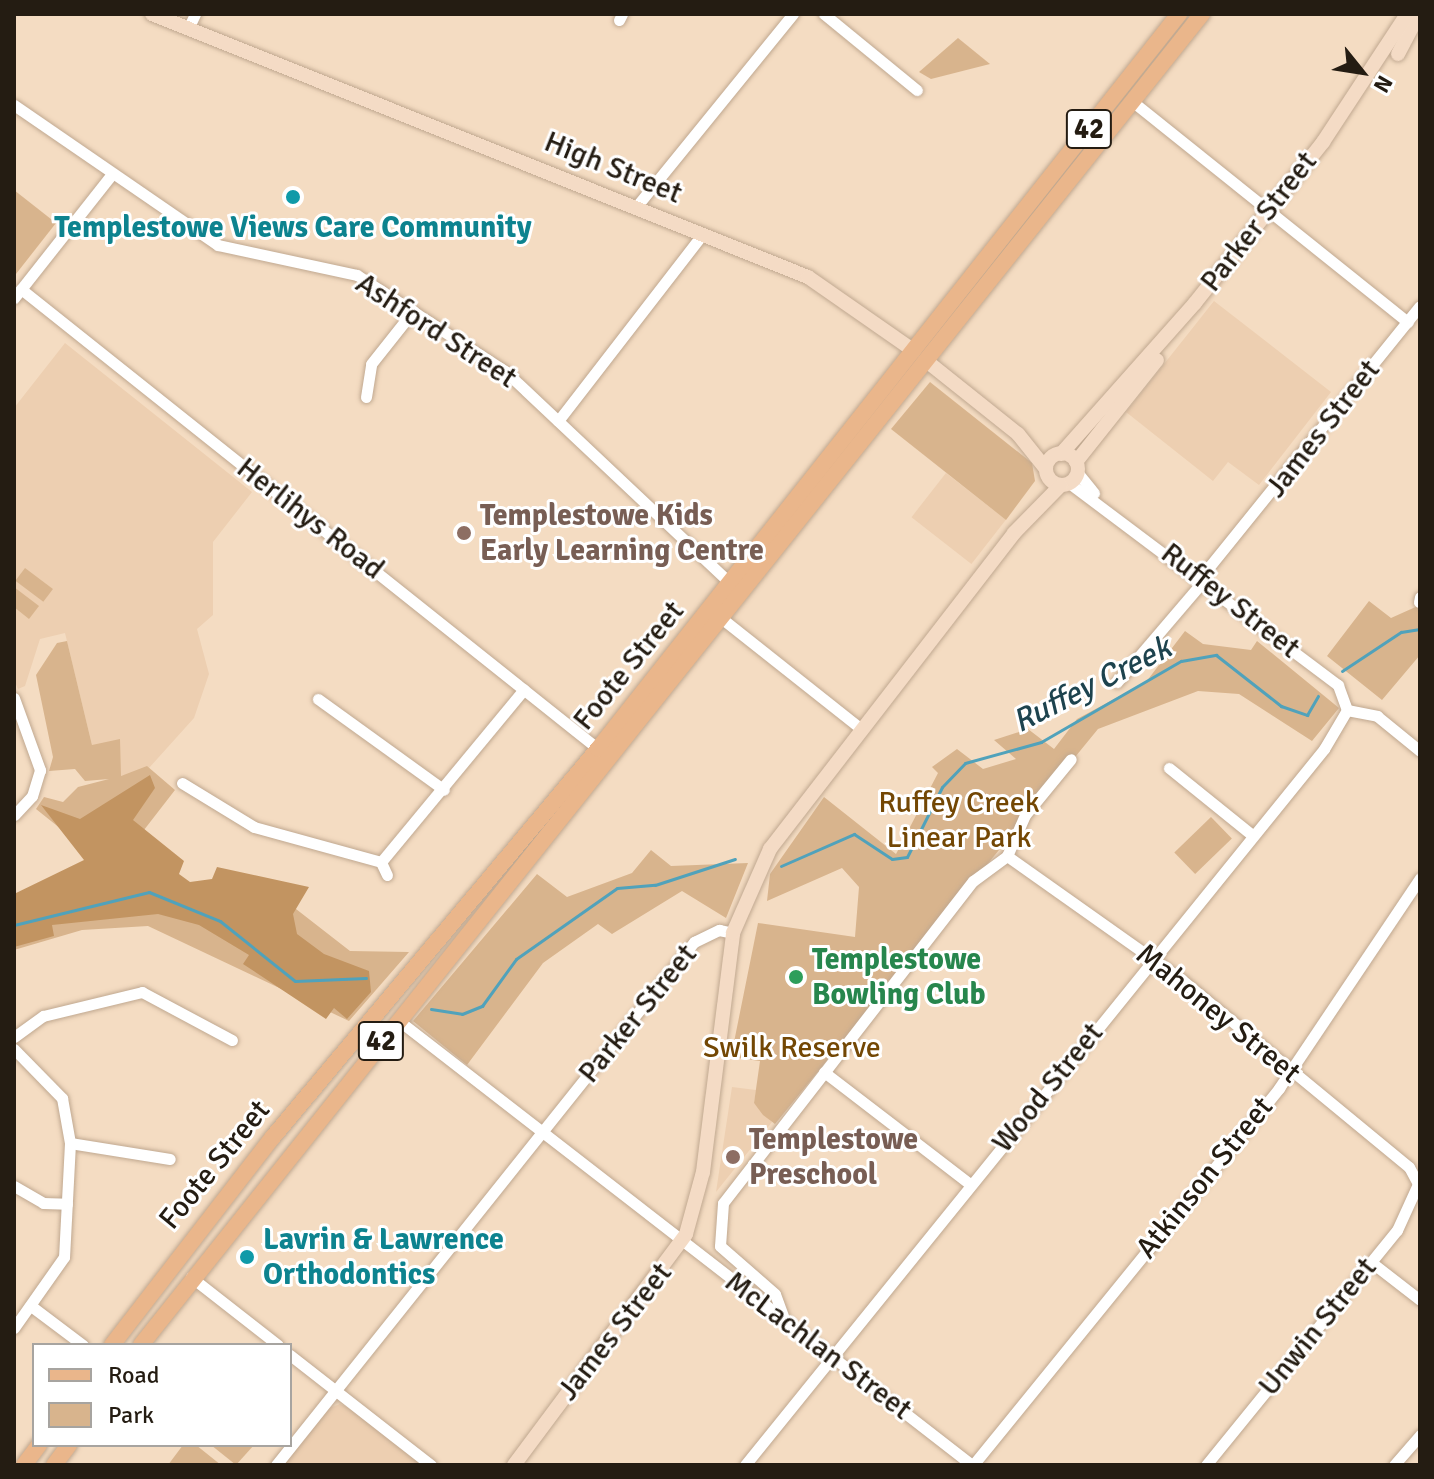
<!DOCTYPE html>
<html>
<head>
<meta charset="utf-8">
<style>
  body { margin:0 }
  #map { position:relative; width:1434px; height:1479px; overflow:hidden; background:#f4dcc2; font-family:Signika,sans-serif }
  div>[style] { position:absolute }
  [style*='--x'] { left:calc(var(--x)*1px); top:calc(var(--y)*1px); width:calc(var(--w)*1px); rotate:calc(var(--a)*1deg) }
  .built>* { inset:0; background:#edcfb1; transform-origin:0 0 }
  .green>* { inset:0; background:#d8b48d; transform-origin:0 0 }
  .forest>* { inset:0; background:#c29461 }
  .stream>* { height:3px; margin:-1.5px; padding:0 1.5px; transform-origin:1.5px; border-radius:1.5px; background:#50a2bb }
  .roads { filter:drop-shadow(0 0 2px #c0a890) drop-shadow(0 0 2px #c0a890) }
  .minor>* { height:11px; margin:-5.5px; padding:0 5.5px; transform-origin:5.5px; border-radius:5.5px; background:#fff }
  .secondary>* { height:14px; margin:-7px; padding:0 7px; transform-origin:7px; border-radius:7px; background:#f4dbc5 }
  .secondary>.ring { margin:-7px; padding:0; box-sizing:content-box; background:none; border:14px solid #f4dbc5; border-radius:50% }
  .primary>* { height:16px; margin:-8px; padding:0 8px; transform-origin:8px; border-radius:8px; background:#eab68b }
  .dots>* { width:22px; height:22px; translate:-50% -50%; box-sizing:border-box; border:4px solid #fff; border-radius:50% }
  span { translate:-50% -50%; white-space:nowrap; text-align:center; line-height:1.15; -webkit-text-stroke:6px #fff; paint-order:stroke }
  .shield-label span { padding:2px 6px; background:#fff; border:2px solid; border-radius:6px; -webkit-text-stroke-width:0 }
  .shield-label { font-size:28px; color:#241c12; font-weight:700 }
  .street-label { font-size:30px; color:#241c12 }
  .culture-label { font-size:30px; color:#0d838f; font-weight:700 }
  .left { translate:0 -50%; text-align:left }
  .education-label { font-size:30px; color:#785e54; font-weight:700 }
  .park-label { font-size:30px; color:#734704 }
  .leisure-label { font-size:30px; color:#27864d; font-weight:700 }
  .water-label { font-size:32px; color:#1d434e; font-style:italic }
  .frame { position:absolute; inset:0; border:16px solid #241c12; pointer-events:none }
  .legend { position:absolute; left:32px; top:1343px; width:260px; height:104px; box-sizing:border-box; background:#fff; border:2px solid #a7a4a0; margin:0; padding:10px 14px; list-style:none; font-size:24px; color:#241c12 }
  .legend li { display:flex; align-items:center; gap:16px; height:40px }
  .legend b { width:40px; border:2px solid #a7a4a0 }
  .north { position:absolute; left:1322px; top:32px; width:80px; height:80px; -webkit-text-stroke:6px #fff; paint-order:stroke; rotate:120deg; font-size:22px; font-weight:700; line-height:32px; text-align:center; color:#241c12 }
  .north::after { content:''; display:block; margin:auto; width:28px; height:36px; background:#241c12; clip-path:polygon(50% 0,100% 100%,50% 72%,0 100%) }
</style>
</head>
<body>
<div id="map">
  <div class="built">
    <div style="clip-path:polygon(1214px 301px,1331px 392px,1259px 485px,1228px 462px,1213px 481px,1126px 412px)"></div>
    <div style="clip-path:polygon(65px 343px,252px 492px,213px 542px,213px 615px,197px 629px,209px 674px,194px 718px,149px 768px,121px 776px,92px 745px,65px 633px,40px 639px,25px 686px,18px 689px,14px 680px,14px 408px)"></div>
    <div style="left:946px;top:473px;width:76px;height:56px;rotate:38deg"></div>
    <div style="clip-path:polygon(732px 1087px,756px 1090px,754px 1103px,772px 1122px,716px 1192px)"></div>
    <div style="clip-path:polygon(340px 1404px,349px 1408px,422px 1465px,283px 1465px,327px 1409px)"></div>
  </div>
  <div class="green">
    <div style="clip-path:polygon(958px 38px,990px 64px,931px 79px,919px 72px)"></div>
    <div style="clip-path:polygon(14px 190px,56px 223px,16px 274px,14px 272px)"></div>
    <div style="clip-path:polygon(930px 382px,1032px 463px,1035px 481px,1006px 520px,891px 429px)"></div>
    <div style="left:25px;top:568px;width:35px;height:16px;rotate:37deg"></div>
    <div style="clip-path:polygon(14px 587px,39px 606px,29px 619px,14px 607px)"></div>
    <div style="clip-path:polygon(1369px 601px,1391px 618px,1420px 605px,1420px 655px,1382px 700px,1327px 656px)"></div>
    <div style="clip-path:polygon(1185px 631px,1203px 644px,1251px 650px,1257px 641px,1339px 708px,1312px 741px,1239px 694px,1198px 691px,1098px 729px,775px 1124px,763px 1115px,754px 1103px,760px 1061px,731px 1057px,758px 923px,855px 937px,859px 887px,842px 868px,767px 901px,770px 874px,824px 797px,896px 854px,938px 773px,932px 767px,957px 749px,983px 769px,1016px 759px,994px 740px,1028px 729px,1054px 749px,1077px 719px,1146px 682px)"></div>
    <div style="clip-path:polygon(67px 641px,92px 745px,120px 739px,121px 776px,147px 766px,175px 790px,137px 839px,171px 883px,260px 881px,350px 951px,409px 952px,349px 1021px,148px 926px,82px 930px,14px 950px,14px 907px,96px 857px,36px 809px,44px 797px,63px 802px,78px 787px,109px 779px,85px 781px,75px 769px,49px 771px,53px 757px,36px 675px,57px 643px)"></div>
    <div style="left:1211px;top:817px;width:30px;height:51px;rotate:46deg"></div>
    <div style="clip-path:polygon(651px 850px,671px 866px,748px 863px,726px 918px,682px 891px,612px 934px,598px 924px,543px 963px,467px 1065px,413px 1021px,537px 874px,567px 897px,632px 873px)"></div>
    <div style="clip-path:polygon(183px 1445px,196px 1445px,221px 1465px,168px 1465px)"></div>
    <div style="clip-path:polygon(211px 1445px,254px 1445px,236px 1465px)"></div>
  </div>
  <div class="forest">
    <div style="clip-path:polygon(150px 775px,155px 788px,133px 820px,184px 861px,179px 874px,190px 882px,212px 879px,217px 867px,309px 887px,293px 914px,297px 934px,324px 954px,369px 971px,371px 992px,347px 1019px,334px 1008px,326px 1019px,243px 964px,249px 955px,199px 925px,158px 914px,52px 925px,54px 936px,14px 947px,14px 894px,84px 860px,41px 805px,80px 819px)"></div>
  </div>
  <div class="stream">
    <div style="--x:1342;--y:671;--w:71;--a:-33.5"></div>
    <div style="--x:1401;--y:632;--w:19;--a:-9"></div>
    <div style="--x:781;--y:866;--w:80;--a:-23.7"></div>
    <div style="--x:854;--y:834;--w:45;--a:33.3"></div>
    <div style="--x:892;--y:859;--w:15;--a:-8"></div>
    <div style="--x:907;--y:857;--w:78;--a:-63.4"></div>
    <div style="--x:942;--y:787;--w:33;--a:-46"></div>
    <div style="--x:965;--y:763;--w:79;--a:-15.4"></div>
    <div style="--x:1041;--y:742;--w:162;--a:-30.1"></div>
    <div style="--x:1181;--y:661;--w:36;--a:-10"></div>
    <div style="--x:1216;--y:655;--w:83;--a:38.1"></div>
    <div style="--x:1281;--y:706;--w:28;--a:19"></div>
    <div style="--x:1307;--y:715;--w:22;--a:-60"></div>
    <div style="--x:14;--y:925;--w:139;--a:-13.7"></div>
    <div style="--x:149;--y:892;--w:77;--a:22.2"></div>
    <div style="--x:220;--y:921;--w:96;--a:38.7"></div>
    <div style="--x:295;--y:981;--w:71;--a:-2.4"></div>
    <div style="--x:431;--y:1009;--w:31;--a:9"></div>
    <div style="--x:462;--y:1014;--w:22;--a:-22"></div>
    <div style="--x:482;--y:1006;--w:58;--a:-54.1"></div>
    <div style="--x:516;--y:959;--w:123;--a:-35.1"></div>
    <div style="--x:617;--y:888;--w:38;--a:-5"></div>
    <div style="--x:655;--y:885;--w:84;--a:-18"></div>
  </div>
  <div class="roads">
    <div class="minor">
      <div style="--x:824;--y:14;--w:120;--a:39.3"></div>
      <div style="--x:619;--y:20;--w:7;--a:-63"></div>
      <div style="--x:188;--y:29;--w:17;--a:-65"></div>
      <div style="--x:1133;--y:102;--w:352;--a:38.7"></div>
      <div style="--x:14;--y:105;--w:247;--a:34.5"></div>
      <div style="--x:218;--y:245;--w:142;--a:12.2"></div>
      <div style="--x:357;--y:275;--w:176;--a:33"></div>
      <div style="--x:505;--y:371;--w:311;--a:43.3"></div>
      <div style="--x:636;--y:207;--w:249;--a:-50.9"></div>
      <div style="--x:21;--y:289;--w:743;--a:38.55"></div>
      <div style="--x:14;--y:298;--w:157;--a:-51.7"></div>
      <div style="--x:366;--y:397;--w:33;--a:-81"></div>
      <div style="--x:371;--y:364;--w:68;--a:-51.6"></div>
      <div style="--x:558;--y:421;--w:235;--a:-52.3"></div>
      <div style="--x:1077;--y:472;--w:27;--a:51"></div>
      <div style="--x:1201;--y:577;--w:348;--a:-51.1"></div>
      <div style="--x:1419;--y:602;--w:5;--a:-79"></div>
      <div style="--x:725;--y:621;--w:172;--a:38.4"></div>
      <div style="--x:1117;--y:682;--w:134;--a:-49.5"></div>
      <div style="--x:14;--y:698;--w:77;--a:70.1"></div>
      <div style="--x:40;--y:770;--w:27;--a:107"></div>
      <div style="--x:32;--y:796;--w:26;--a:133"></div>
      <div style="--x:318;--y:699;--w:155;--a:35.8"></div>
      <div style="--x:1347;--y:710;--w:31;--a:11"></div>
      <div style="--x:1377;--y:716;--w:55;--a:39.1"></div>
      <div style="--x:1169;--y:768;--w:107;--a:38.9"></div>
      <div style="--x:182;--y:783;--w:84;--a:31.4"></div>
      <div style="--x:254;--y:827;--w:132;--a:15.4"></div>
      <div style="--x:1007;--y:856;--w:214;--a:35.3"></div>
      <div style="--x:1182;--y:980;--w:294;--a:39.5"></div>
      <div style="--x:1409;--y:1167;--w:19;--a:62"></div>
      <div style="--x:1418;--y:1184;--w:51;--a:114.5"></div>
      <div style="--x:1397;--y:1230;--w:303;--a:129.1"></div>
      <div style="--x:387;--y:875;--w:14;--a:-115"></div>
      <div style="--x:381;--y:862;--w:224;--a:-50.4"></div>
      <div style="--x:398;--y:1020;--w:726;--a:37.79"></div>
      <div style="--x:14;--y:1037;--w:36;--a:-36"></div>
      <div style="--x:43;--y:1016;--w:102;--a:-13.6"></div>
      <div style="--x:142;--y:992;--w:102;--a:28.1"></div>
      <div style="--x:14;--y:1049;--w:69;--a:45.6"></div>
      <div style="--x:62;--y:1098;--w:46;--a:79.9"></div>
      <div style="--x:70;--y:1143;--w:114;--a:93"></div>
      <div style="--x:64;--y:1257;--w:87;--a:125.2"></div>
      <div style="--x:824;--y:1072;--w:184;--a:37.5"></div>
      <div style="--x:70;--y:1143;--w:101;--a:9.1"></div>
      <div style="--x:14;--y:1186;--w:34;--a:30"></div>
      <div style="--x:43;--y:1203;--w:24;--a:2"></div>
      <div style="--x:1371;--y:1262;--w:62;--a:37.8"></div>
      <div style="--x:191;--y:1277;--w:110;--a:38"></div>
      <div style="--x:31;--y:1306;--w:65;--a:36.9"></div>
      <div style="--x:783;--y:1316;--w:23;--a:-110"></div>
      <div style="--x:775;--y:1294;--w:73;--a:-138.9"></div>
      <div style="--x:720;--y:1246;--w:43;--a:-86"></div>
      <div style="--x:723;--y:1203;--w:408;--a:-52.2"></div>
      <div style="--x:973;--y:881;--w:42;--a:-36.3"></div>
      <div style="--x:1007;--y:856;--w:45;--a:-66.3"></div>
      <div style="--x:1025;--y:815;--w:72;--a:-50.6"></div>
      <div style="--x:290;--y:1355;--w:179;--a:38"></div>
      <div style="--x:276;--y:1465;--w:670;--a:-51.37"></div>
      <div style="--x:694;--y:942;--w:28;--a:-26"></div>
      <div style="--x:719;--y:930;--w:14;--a:12"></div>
      <div style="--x:745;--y:1465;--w:921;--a:-51.04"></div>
      <div style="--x:1324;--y:749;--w:45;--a:-59.5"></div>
      <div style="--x:1347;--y:710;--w:27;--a:-110"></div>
      <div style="--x:1338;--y:685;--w:336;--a:-143.1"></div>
      <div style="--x:973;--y:1465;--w:486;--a:-50.9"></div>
      <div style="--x:1279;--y:1088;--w:253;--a:-56.1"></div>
      <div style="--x:1394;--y:1465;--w:40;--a:-49"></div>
    </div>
    <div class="secondary">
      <div style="--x:152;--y:14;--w:707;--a:21.85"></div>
      <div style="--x:808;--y:277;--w:129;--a:34.9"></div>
      <div style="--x:1398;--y:54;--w:45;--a:-62.3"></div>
      <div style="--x:929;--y:363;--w:114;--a:38.6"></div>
      <div style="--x:1018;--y:434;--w:45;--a:51.3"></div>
      <div class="ring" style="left:1046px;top:453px;width:18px;height:18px"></div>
      <div style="--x:1061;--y:454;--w:202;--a:-48.4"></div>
      <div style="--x:1195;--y:303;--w:206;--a:-51.5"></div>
      <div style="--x:1323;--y:142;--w:153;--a:-56.7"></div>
      <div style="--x:1076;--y:462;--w:130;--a:-51.5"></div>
      <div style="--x:514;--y:1465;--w:288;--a:-53.3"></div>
      <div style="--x:686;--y:1234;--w:64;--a:-74.7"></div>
      <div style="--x:703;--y:1172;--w:241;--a:-82.8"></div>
      <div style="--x:733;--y:933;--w:92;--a:-66.2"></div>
      <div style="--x:770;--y:849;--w:399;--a:-52.3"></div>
      <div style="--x:1014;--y:533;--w:67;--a:-45.6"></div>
    </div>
    <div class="primary">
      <div style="--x:112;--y:1345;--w:263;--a:-52.3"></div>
      <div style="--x:273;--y:1137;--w:506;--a:-50.05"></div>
      <div style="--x:598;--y:749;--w:937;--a:-51.67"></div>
      <div style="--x:141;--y:1345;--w:1702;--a:-51.44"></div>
      <div style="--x:24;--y:1465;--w:25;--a:-53"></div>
      <div style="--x:54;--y:1465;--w:25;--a:-53"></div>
    </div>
  </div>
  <div class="dots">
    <div style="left:293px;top:197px;background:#0f9aa8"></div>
    <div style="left:464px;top:533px;background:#8d6e63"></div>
    <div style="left:796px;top:977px;background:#2e9e5b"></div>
    <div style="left:733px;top:1157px;background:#8d6e63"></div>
    <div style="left:247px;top:1257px;background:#0f9aa8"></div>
  </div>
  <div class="shield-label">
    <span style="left:1089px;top:129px">42</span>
    <span style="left:381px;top:1041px">42</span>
  </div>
  <div class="street-label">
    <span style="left:613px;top:168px;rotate:22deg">High Street</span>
    <span style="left:1259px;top:222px;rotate:-52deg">Parker Street</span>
    <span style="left:436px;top:331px;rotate:33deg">Ashford Street</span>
    <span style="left:1323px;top:429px;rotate:-52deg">James Street</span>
    <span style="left:310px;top:519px;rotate:38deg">Herlihys Road</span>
    <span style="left:1230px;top:601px;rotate:38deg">Ruffey Street</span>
    <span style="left:629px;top:666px;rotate:-51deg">Foote Street</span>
    <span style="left:638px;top:1014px;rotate:-51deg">Parker Street</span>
    <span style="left:1218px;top:1014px;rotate:39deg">Mahoney Street</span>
    <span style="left:1048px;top:1088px;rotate:-51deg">Wood Street</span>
    <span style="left:215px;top:1165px;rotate:-51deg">Foote Street</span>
    <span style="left:1205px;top:1178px;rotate:-51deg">Atkinson Street</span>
    <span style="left:1318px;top:1327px;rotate:-51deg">Unwin Street</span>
    <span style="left:615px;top:1332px;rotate:-52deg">James Street</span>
    <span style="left:818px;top:1346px;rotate:37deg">McLachlan Street</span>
  </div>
  <div class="culture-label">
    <span style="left:293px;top:228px">Templestowe Views Care Community</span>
    <span class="left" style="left:263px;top:1257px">Lavrin &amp; Lawrence<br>Orthodontics</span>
  </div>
  <div class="education-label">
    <span class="left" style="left:480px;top:533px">Templestowe Kids<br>Early Learning Centre</span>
    <span class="left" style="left:749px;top:1157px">Templestowe<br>Preschool</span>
  </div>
  <div class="park-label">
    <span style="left:959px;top:820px">Ruffey Creek<br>Linear Park</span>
    <span style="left:792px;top:1048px">Swilk Reserve</span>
  </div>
  <div class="leisure-label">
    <span class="left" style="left:812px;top:977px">Templestowe<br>Bowling Club</span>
  </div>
  <div class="water-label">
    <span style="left:1092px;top:685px;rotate:-27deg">Ruffey Creek</span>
  </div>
  <div class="frame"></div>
  <ul class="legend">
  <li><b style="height:10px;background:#eab68b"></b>Road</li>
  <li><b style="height:22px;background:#d8b48d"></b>Park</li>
  </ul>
  <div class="north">N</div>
</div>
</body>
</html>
